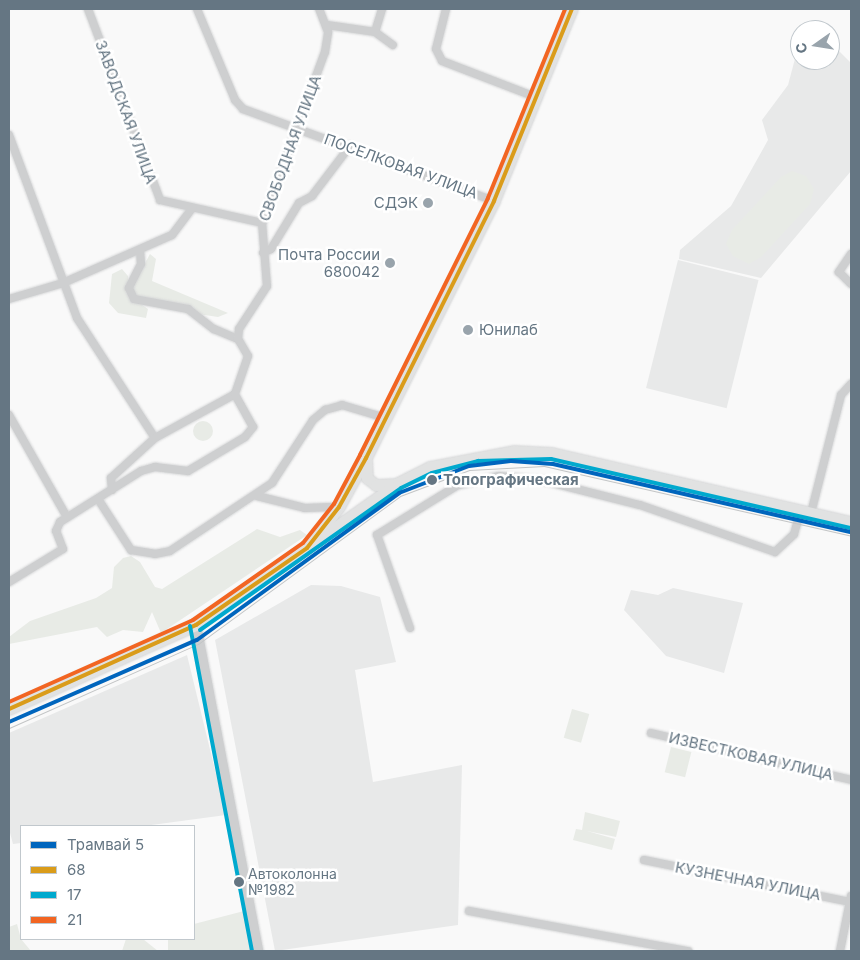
<!DOCTYPE html>
<html>
<head>
<meta charset="utf-8">
<style>
  body { margin:0 }
  #map { position:relative; width:860px; height:960px; overflow:hidden; background:#f9f9f9; font-family:Inter,sans-serif }
  div>[style] { position:absolute }
  [style*='--x'] { left:calc(var(--x)*1px); top:calc(var(--y)*1px); width:calc(var(--w)*1px); rotate:calc(var(--a)*1deg) }
  .built>* { inset:0; background:#e8e9e9; transform-origin:0 0 }
  .green>* { inset:0; background:#e8ebe6; transform-origin:0 0 }
  .round { border-radius:50% }
  .roads { filter:drop-shadow(0 0 1px #d5d6d7) drop-shadow(0 0 1px #d5d6d7) }
  .minor>* { height:8px; margin:-4px; padding:0 4px; transform-origin:4px; border-radius:4px; background:#cecfd0 }
  .tertiary>* { height:10px; margin:-5px; padding:0 5px; transform-origin:5px; border-radius:5px; background:#cecfd0 }
  .secondary>* { height:11px; margin:-5.5px; padding:0 5.5px; transform-origin:5.5px; border-radius:5.5px; background:#e1e2e2 }
  .primary>* { height:12px; margin:-6px; padding:0 6px; transform-origin:6px; border-radius:6px; background:#e1e2e2 }
  .tram>* { height:1px; margin:-0.5px; padding:0 0.5px; transform-origin:0.5px; border-radius:0.5px; background:#c3c5c6 }
  .bus-1>* { height:4px; margin:-2px; padding:0 2px; transform-origin:2px; border-radius:2px; background:#da9c1a }
  .bus-2>* { height:4px; margin:-2px; padding:0 2px; transform-origin:2px; border-radius:2px; background:#00a9ce }
  .bus-3>* { height:4px; margin:-2px; padding:0 2px; transform-origin:2px; border-radius:2px; background:#f26522 }
  .tram-1>* { height:4px; margin:-2px; padding:0 2px; transform-origin:2px; border-radius:2px; background:#0065bd }
  .dots>* { width:14px; height:14px; translate:-50% -50%; box-sizing:border-box; border:2px solid #fff; border-radius:50% }
  span { translate:-50% -50%; white-space:nowrap; text-align:center; line-height:1.15; -webkit-text-stroke:5px #fff; paint-order:stroke }
  .bus-label { font-size:14px; color:#657683 }
  .left { translate:0 -50%; text-align:left }
  .street-label { font-size:15px; color:#657683 }
  .poi-label { font-size:15px; color:#657683 }
  .right { translate:-100% -50%; text-align:right }
  .stop-label { font-size:15px; color:#657683; font-weight:700 }
  .frame { position:absolute; inset:0; border:10px solid #657683; pointer-events:none }
  .legend { position:absolute; left:20px; top:825px; width:175px; height:115px; box-sizing:border-box; background:#fff; border:1px solid #c1c8cd; margin:0; padding:6px 9px; list-style:none; font-size:15px; color:#657683 }
  .legend li { display:flex; align-items:center; gap:10px; height:25px }
  .legend b { width:25px; border:1px solid #c1c8cd }
  .north { position:absolute; left:790px; top:20px; width:50px; height:50px; box-sizing:border-box; background:#fff; border:1px solid #c1c8cd; border-radius:50%; rotate:257deg; font-size:14px; font-weight:700; line-height:20px; text-align:center; color:#657683 }
  .north::after { content:''; display:block; margin:auto; width:18px; height:22px; background:#99a4ac; clip-path:polygon(50% 0,100% 100%,50% 72%,0 100%) }
</style>
</head>
<body>
<div id="map">
  <div class="built">
    <div style="clip-path:polygon(830px 42px,851px 63px,851px 171px,761px 278px,679px 259px,680px 250px,731px 206px,768px 140px,762px 120px,788px 85px,796px 55px,800px 50px,800px 60px,830px 60px)"></div>
    <div style="left:678px;top:260px;width:83px;height:132px;rotate:14deg"></div>
    <div style="clip-path:polygon(311px 585px,341px 586px,380px 597px,396px 662px,355px 670px,373px 782px,462px 765px,458px 925px,275px 951px,215px 640px)"></div>
    <div style="clip-path:polygon(673px 588px,743px 603px,724px 673px,666px 656px,624px 610px,631px 590px,658px 595px)"></div>
    <div style="clip-path:polygon(187px 655px,226px 815px,144px 826px,21px 826px,21px 843px,13px 844px,9px 829px,9px 733px)"></div>
  </div>
  <div class="green">
    <div style="clip-path:polygon(792px 171px,806px 176px,814px 189px,810px 204px,761px 257px,749px 264px,733px 256px,726px 244px,732px 230px,781px 177px)"></div>
    <div style="clip-path:polygon(150px 254px,156px 259px,152px 281px,228px 313px,218px 317px,198px 314px,138px 298px,132px 287px)"></div>
    <div style="clip-path:polygon(122px 269px,128px 276px,128px 295px,148px 309px,146px 318px,118px 313px,109px 303px,112px 274px)"></div>
    <div class="round" style="left:193px;top:421px;width:20px;height:20px"></div>
    <div style="clip-path:polygon(257px 529px,280px 537px,300px 530px,307px 535px,161px 633px,152px 612px,143px 632px,123px 630px,107px 637px,97px 627px,9px 644px,9px 637px,30px 621px,96px 598px,112px 588px,114px 567px,123px 558px,131px 556px,140px 562px,155px 587px,162px 589px)"></div>
    <div style="left:572px;top:709px;width:18px;height:30px;rotate:16deg"></div>
    <div style="left:671px;top:747px;width:21px;height:26px;rotate:14deg"></div>
    <div style="clip-path:polygon(585px 812px,620px 821px,616px 837px,587px 831px,615px 839px,612px 850px,573px 840px,576px 829px,582px 830px)"></div>
    <div style="clip-path:polygon(244px 911px,251px 951px,168px 951px,168px 939px,194px 939px,194px 924px)"></div>
    <div style="clip-path:polygon(17px 924px,21px 939px,31px 951px,9px 951px,9px 927px)"></div>
    <div style="clip-path:polygon(126px 939px,143px 939px,158px 951px,122px 951px)"></div>
  </div>
  <div class="roads">
    <div class="minor">
      <div style="--x:88;--y:9;--w:204;--a:69.3"></div>
      <div style="--x:160;--y:200;--w:105;--a:12.7"></div>
      <div style="--x:197;--y:9;--w:99;--a:67.3"></div>
      <div style="--x:235;--y:100;--w:12;--a:48"></div>
      <div style="--x:243;--y:109;--w:267;--a:20.1"></div>
      <div style="--x:446;--y:9;--w:41;--a:104"></div>
      <div style="--x:436;--y:49;--w:13;--a:63"></div>
      <div style="--x:442;--y:61;--w:103;--a:21.1"></div>
      <div style="--x:327;--y:25;--w:49;--a:8.3"></div>
      <div style="--x:375;--y:32;--w:22;--a:36"></div>
      <div style="--x:375;--y:32;--w:24;--a:-73"></div>
      <div style="--x:9;--y:135;--w:195;--a:69.6"></div>
      <div style="--x:77;--y:318;--w:143;--a:57"></div>
      <div style="--x:140;--y:250;--w:14;--a:86"></div>
      <div style="--x:141;--y:264;--w:27;--a:117"></div>
      <div style="--x:129;--y:288;--w:12;--a:66"></div>
      <div style="--x:134;--y:299;--w:55;--a:10.5"></div>
      <div style="--x:188;--y:309;--w:33;--a:38"></div>
      <div style="--x:214;--y:329;--w:26;--a:23"></div>
      <div style="--x:263;--y:253;--w:9;--a:-27"></div>
      <div style="--x:271;--y:249;--w:54;--a:-58.7"></div>
      <div style="--x:299;--y:203;--w:15;--a:-28"></div>
      <div style="--x:312;--y:196;--w:63;--a:-52.8"></div>
      <div style="--x:851;--y:254;--w:22;--a:124"></div>
      <div style="--x:839;--y:272;--w:17;--a:45"></div>
      <div style="--x:9;--y:299;--w:56;--a:-16.5"></div>
      <div style="--x:63;--y:283;--w:119;--a:-23.8"></div>
      <div style="--x:172;--y:235;--w:34;--a:-53"></div>
      <div style="--x:9;--y:415;--w:117;--a:60.4"></div>
      <div style="--x:112;--y:490;--w:12;--a:-95"></div>
      <div style="--x:111;--y:478;--w:59;--a:-42.3"></div>
      <div style="--x:155;--y:438;--w:91;--a:-28.8"></div>
      <div style="--x:235;--y:394;--w:40;--a:-71.1"></div>
      <div style="--x:248;--y:356;--w:20;--a:-120"></div>
      <div style="--x:238;--y:339;--w:10;--a:-84"></div>
      <div style="--x:239;--y:329;--w:51;--a:-56.9"></div>
      <div style="--x:267;--y:286;--w:63;--a:-94.5"></div>
      <div style="--x:262;--y:223;--w:182;--a:-69.8"></div>
      <div style="--x:325;--y:52;--w:20;--a:-81"></div>
      <div style="--x:328;--y:32;--w:25;--a:-111"></div>
      <div style="--x:257;--y:496;--w:49;--a:14"></div>
      <div style="--x:305;--y:508;--w:34;--a:-2"></div>
      <div style="--x:98;--y:499;--w:61;--a:57.1"></div>
      <div style="--x:131;--y:550;--w:24;--a:9"></div>
      <div style="--x:155;--y:554;--w:15;--a:-11"></div>
      <div style="--x:170;--y:551;--w:123;--a:-33.7"></div>
      <div style="--x:272;--y:483;--w:75;--a:-56.9"></div>
      <div style="--x:313;--y:420;--w:16;--a:-40"></div>
      <div style="--x:325;--y:410;--w:18;--a:-16"></div>
      <div style="--x:342;--y:405;--w:46;--a:16.5"></div>
      <div style="--x:811;--y:513;--w:122;--a:-75.7"></div>
      <div style="--x:841;--y:395;--w:15;--a:-48"></div>
      <div style="--x:9;--y:582;--w:63;--a:-31.4"></div>
      <div style="--x:63;--y:549;--w:19;--a:-111"></div>
      <div style="--x:56;--y:531;--w:10;--a:-66"></div>
      <div style="--x:60;--y:522;--w:96;--a:-32.2"></div>
      <div style="--x:141;--y:471;--w:15;--a:-16"></div>
      <div style="--x:155;--y:467;--w:33;--a:7"></div>
      <div style="--x:188;--y:471;--w:66;--a:-30.8"></div>
      <div style="--x:245;--y:437;--w:13;--a:-51"></div>
      <div style="--x:253;--y:427;--w:38;--a:-119"></div>
      <div style="--x:410;--y:628;--w:99;--a:-109.5"></div>
      <div style="--x:377;--y:535;--w:95;--a:-31.7"></div>
      <div style="--x:458;--y:485;--w:42;--a:-12.4"></div>
      <div style="--x:499;--y:476;--w:42;--a:5.4"></div>
      <div style="--x:541;--y:480;--w:102;--a:14.2"></div>
      <div style="--x:640;--y:505;--w:143;--a:19.2"></div>
      <div style="--x:775;--y:552;--w:26;--a:-43"></div>
      <div style="--x:794;--y:534;--w:25;--a:-74"></div>
      <div style="--x:651;--y:733;--w:205;--a:13.2"></div>
      <div style="--x:644;--y:860;--w:211;--a:11.5"></div>
      <div style="--x:469;--y:911;--w:223;--a:10.4"></div>
      <div style="--x:840;--y:951;--w:56;--a:-78.7"></div>
    </div>
    <div class="tertiary">
      <div style="--x:196;--y:625;--w:332;--a:79.2"></div>
    </div>
    <div class="secondary">
      <div style="--x:366;--y:458;--w:20;--a:87"></div>
      <div style="--x:367;--y:478;--w:11;--a:38"></div>
      <div style="--x:376;--y:485;--w:18;--a:-3"></div>
      <div style="--x:313;--y:543;--w:104;--a:-35.2"></div>
      <div style="--x:398;--y:483;--w:36;--a:-27"></div>
      <div style="--x:430;--y:467;--w:86;--a:-10.8"></div>
      <div style="--x:514;--y:451;--w:38;--a:3"></div>
      <div style="--x:552;--y:453;--w:307;--a:13"></div>
    </div>
    <div class="primary">
      <div style="--x:9;--y:709;--w:205;--a:-24.2"></div>
      <div style="--x:196;--y:625;--w:135;--a:-34.7"></div>
      <div style="--x:307;--y:548;--w:52;--a:-52"></div>
      <div style="--x:339;--y:507;--w:56;--a:-61.1"></div>
      <div style="--x:366;--y:458;--w:287;--a:-63.5"></div>
      <div style="--x:494;--y:201;--w:207;--a:-67.9"></div>
    </div>
  </div>
  <div class="tram">
    <div style="--x:9;--y:728;--w:207;--a:-24"></div>
    <div style="--x:198;--y:644;--w:250;--a:-36.2"></div>
    <div style="--x:400;--y:496;--w:74;--a:-20.6"></div>
    <div style="--x:469;--y:470;--w:75;--a:-3.1"></div>
    <div style="--x:544;--y:466;--w:315;--a:12.8"></div>
  </div>
  <div class="bus-1">
    <div style="--x:9;--y:709;--w:205;--a:-24.2"></div>
    <div style="--x:196;--y:625;--w:135;--a:-34.7"></div>
    <div style="--x:307;--y:548;--w:52;--a:-52"></div>
    <div style="--x:339;--y:507;--w:56;--a:-61.1"></div>
    <div style="--x:366;--y:458;--w:287;--a:-63.5"></div>
    <div style="--x:494;--y:201;--w:207;--a:-67.9"></div>
  </div>
  <div class="bus-2">
    <div style="--x:190;--y:626;--w:331;--a:79.2"></div>
    <div style="--x:200;--y:630;--w:246;--a:-35.2"></div>
    <div style="--x:401;--y:488;--w:34;--a:-26"></div>
    <div style="--x:432;--y:473;--w:48;--a:-14.6"></div>
    <div style="--x:478;--y:461;--w:73;--a:-1.6"></div>
    <div style="--x:551;--y:459;--w:307;--a:13"></div>
  </div>
  <div class="bus-3">
    <div style="--x:9;--y:702;--w:201;--a:-24"></div>
    <div style="--x:193;--y:620;--w:134;--a:-35"></div>
    <div style="--x:303;--y:543;--w:50;--a:-51.5"></div>
    <div style="--x:334;--y:504;--w:55;--a:-62"></div>
    <div style="--x:360;--y:455;--w:287;--a:-63.5"></div>
    <div style="--x:488;--y:198;--w:204;--a:-67.8"></div>
  </div>
  <div class="tram-1">
    <div style="--x:9;--y:722;--w:205;--a:-23.6"></div>
    <div style="--x:197;--y:640;--w:250;--a:-36"></div>
    <div style="--x:399;--y:493;--w:75;--a:-21.1"></div>
    <div style="--x:469;--y:466;--w:42;--a:-6.8"></div>
    <div style="--x:511;--y:461;--w:42;--a:4.1"></div>
    <div style="--x:553;--y:464;--w:306;--a:12.9"></div>
  </div>
  <div class="dots">
    <div style="left:428px;top:203px;background:#99a4ac"></div>
    <div style="left:390px;top:263px;background:#99a4ac"></div>
    <div style="left:468px;top:330px;background:#99a4ac"></div>
    <div style="left:432px;top:480px;background:#657683"></div>
    <div style="left:239px;top:882px;background:#657683"></div>
  </div>
  <div class="bus-label">
    <span class="left" style="left:248px;top:882px">Автоколонна<br>№1982</span>
  </div>
  <div class="street-label">
    <span style="left:126px;top:112px;rotate:70deg">ЗАВОДСКАЯ УЛИЦА</span>
    <span style="left:290px;top:148px;rotate:-70deg">СВОБОДНАЯ УЛИЦА</span>
    <span style="left:401px;top:166px;rotate:20deg">ПОСЕЛКОВАЯ УЛИЦА</span>
    <span style="left:751px;top:756px;rotate:13deg">ИЗВЕСТКОВАЯ УЛИЦА</span>
    <span style="left:748px;top:881px;rotate:11deg">КУЗНЕЧНАЯ УЛИЦА</span>
  </div>
  <div class="poi-label">
    <span class="right" style="left:418px;top:203px">СДЭК</span>
    <span class="right" style="left:380px;top:263px">Почта России<br>680042</span>
    <span class="left" style="left:479px;top:330px">Юнилаб</span>
  </div>
  <div class="stop-label">
    <span class="left" style="left:443px;top:480px">Топографическая</span>
  </div>
  <div class="frame"></div>
  <ul class="legend">
  <li><b style="height:6px;background:#0065bd"></b>Трамвай 5</li>
  <li><b style="height:6px;background:#da9c1a"></b>68</li>
  <li><b style="height:6px;background:#00a9ce"></b>17</li>
  <li><b style="height:6px;background:#f26522"></b>21</li>
  </ul>
  <div class="north">С</div>
</div>
</body>
</html>
